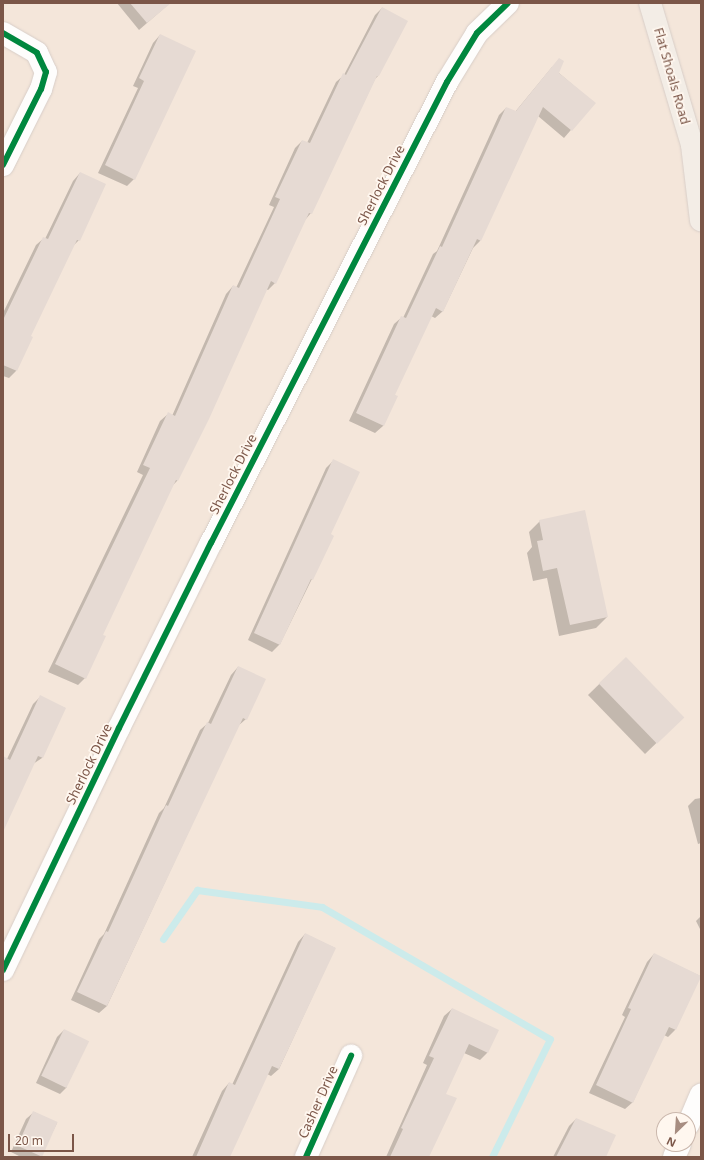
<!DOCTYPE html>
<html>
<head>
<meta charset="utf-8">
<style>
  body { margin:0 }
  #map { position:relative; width:704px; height:1160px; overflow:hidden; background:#f9f3ec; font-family:"Noto Sans",sans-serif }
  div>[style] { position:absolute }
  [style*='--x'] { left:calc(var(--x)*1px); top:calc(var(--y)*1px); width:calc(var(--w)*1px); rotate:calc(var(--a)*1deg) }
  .residential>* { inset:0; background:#f4e6da }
  .shadow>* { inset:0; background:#0003 }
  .stream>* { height:7px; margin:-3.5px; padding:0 3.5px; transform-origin:3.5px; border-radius:3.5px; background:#ccebeb }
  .building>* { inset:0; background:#e6dad3; transform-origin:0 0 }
  .roads { filter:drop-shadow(0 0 1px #d8cec8) drop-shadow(0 0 1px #d8cec8) }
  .minor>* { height:22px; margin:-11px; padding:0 11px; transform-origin:11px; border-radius:11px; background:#fefdfc }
  .major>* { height:22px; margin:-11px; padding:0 11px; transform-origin:11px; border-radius:11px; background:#f3ede6 }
  .cycleway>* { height:6px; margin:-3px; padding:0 3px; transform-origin:3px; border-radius:3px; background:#00873e }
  span { translate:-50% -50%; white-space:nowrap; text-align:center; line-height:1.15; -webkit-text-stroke:3.5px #fff7ef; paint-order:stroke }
  .street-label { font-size:13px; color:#7b5648 }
  .frame { position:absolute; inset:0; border:4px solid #7b5648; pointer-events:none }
  .north { position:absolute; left:656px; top:1112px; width:40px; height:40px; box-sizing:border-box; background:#fff7ef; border:1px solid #cab7ac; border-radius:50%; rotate:205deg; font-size:11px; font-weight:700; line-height:16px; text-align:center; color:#7b5648 }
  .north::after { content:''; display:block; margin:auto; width:14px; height:18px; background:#a78d81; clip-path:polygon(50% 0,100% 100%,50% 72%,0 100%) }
  .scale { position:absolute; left:8px; top:1134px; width:66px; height:18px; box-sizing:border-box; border:2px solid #7b5648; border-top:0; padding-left:5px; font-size:12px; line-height:14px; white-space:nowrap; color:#7b5648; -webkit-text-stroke:3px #fff7ef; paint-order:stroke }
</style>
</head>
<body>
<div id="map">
  <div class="residential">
    <div style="clip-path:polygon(evenodd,3px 3px,701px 3px,701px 1157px,3px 1157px,3px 3px,664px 1120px,688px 1120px,688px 1144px,664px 1144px,664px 1120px)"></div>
  </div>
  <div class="shadow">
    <div style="clip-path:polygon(117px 3px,170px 3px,139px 30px)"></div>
    <div style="clip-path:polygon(382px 8px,378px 76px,375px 79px,311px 213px,305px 220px,275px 283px,268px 290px,266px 289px,208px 418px,177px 481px,172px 486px,102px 635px,85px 678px,78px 685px,48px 672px,143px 475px,137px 472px,160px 421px,168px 414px,172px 416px,226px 294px,233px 286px,236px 288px,274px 207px,269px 205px,295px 148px,302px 141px,307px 143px,336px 82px,344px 75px,375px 15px)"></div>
    <div style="clip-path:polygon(160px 35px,134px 179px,127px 186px,98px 173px,138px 88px,133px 86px,153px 43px)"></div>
    <div style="clip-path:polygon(552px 67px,594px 103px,564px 138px,538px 116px,480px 241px,473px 248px,443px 311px,435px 318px,431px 316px,394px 395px,396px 396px,383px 426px,375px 433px,349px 421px,394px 324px,402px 317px,403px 318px,433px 254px,437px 251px,499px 115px,506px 108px,515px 112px)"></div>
    <div style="clip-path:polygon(80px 173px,79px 240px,73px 246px,29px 337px,31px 337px,16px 371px,9px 378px,3px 376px,3px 313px,36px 245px,44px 238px,45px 239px,73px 181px)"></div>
    <div style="clip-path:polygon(334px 460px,329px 535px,333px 536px,280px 644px,272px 652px,248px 640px,326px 468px)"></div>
    <div style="clip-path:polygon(540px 521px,607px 617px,596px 628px,559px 636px,547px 578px,533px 581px,527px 553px,532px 547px,529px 532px)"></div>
    <div style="clip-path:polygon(626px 658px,672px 728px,645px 754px,588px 695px)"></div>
    <div style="clip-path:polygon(238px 667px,246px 719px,238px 726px,107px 1006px,99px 1013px,71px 1000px,99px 939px,104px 934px,159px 813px,164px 808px,200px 730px,208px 723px,231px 675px)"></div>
    <div style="clip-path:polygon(40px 697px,65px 708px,42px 758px,33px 764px,3px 826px,3px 757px,7px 759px,33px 704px)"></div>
    <div style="clip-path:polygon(701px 798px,701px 843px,698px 844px,688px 806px,695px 799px)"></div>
    <div style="clip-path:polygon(701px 916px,701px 931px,696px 921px)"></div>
    <div style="clip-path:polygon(305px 934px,335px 948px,279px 1069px,271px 1076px,267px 1074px,229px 1157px,192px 1157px,222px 1091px,229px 1083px,232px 1085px,298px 942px)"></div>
    <div style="clip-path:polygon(654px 954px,700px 976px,675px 1030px,668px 1037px,664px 1035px,633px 1102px,625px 1109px,589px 1093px,625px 1017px,622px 1015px,647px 962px)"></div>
    <div style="clip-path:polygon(452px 1009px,497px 1030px,487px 1053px,480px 1060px,464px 1053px,445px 1094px,421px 1157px,386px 1157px,427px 1065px,423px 1063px,444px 1016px)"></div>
    <div style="clip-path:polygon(64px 1030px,67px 1087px,60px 1094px,36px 1083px,57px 1037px)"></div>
    <div style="clip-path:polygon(34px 1112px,57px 1123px,40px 1157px,21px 1157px,11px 1152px,26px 1119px)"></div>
    <div style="clip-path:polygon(576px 1119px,604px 1157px,553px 1157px,569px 1126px)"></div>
  </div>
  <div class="stream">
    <div style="--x:163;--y:939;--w:60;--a:-55.2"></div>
    <div style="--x:197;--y:890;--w:126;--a:7.7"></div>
    <div style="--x:322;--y:907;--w:263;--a:30.1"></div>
    <div style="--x:550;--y:1039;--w:131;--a:116.2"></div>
  </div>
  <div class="building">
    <div style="clip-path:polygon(130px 3px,171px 3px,147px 23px)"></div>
    <div style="clip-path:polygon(382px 7px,408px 21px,379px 76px,377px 76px,312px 214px,309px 213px,276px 284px,271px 281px,209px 419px,178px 481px,176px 480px,103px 635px,106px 636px,86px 679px,55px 664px,150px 468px,143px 465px,168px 412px,175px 416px,233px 285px,239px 288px,280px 199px,275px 197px,302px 140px,310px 143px,343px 73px,346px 75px)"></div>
    <div style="clip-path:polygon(160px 34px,196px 51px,135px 180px,105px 165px,144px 81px,139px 78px)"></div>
    <div style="clip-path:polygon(559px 58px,564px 61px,559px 73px,596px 103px,572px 131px,543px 107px,481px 241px,477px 239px,443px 312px,436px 308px,395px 395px,398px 396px,384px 426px,356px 413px,401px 316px,406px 318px,440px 246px,442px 247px,506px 107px,516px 111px)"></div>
    <div style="clip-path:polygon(80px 172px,106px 184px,80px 241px,77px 240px,31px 336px,33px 337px,17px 371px,3px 365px,3px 320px,43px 237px,48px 239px)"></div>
    <div style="clip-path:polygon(333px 459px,360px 472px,331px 534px,334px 536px,313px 580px,311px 579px,280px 645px,254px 633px)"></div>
    <div style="clip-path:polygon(585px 510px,608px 617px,570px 625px,557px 568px,543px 571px,537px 541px,543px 540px,539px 520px)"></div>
    <div style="left:626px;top:657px;width:84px;height:38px;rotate:46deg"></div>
    <div style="clip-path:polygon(238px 666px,266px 679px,247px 720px,243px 718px,107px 1006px,77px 992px,106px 931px,108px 932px,166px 805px,168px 806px,207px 722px,211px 724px)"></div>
    <div style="clip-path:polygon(40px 695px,66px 708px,43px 758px,38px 756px,3px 832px,3px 756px,10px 760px)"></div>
    <div style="clip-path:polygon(305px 933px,336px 948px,279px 1069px,272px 1066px,230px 1157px,196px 1157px,229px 1082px,235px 1085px)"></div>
    <div style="clip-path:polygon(654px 953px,701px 976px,701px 977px,676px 1030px,669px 1027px,633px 1103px,596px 1085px,631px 1009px,628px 1008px)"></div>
    <div style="clip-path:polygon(452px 1008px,499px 1030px,488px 1053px,469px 1044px,446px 1094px,457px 1098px,429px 1157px,390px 1157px,403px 1129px,401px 1128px,434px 1058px,429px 1056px)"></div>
    <div style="left:64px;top:1029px;width:28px;height:52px;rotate:26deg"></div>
    <div style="left:33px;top:1111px;width:27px;height:38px;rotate:24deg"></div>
    <div style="clip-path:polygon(576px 1118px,616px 1135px,606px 1157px,556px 1157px)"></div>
  </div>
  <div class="roads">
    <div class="minor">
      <div style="--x:3;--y:33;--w:39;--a:30"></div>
      <div style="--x:37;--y:53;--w:21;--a:65"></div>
      <div style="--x:46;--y:72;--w:18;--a:106"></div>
      <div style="--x:41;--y:89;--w:85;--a:116.6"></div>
      <div style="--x:3;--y:970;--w:268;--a:-64.4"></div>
      <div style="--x:119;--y:728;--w:207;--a:-63.6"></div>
      <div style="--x:211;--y:543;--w:518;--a:-62.89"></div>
      <div style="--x:447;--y:82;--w:57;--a:-58.5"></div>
      <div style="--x:477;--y:33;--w:43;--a:-44.1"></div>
      <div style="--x:688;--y:1125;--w:33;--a:-67"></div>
      <div style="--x:306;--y:1157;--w:111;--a:-66"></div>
      <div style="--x:674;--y:1157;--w:14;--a:-65"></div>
    </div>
    <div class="major">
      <div style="--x:650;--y:3;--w:148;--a:73.5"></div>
      <div style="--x:692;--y:145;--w:76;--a:83.2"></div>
    </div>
  </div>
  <div class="cycleway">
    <div style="--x:3;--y:33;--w:39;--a:30"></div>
    <div style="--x:37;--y:53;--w:21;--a:65"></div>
    <div style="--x:46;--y:72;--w:18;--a:106"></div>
    <div style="--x:41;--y:89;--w:85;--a:116.6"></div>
    <div style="--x:3;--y:970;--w:268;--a:-64.4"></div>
    <div style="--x:119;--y:728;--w:207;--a:-63.6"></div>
    <div style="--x:211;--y:543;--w:518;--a:-62.89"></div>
    <div style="--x:447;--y:82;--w:57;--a:-58.5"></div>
    <div style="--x:477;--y:33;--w:43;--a:-44.1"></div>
    <div style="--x:306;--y:1157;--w:111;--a:-66"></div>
  </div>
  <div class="street-label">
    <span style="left:672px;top:76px;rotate:74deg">Flat Shoals Road</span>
    <span style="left:381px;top:185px;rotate:-63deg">Sherlock Drive</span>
    <span style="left:233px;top:474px;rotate:-63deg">Sherlock Drive</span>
    <span style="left:89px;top:764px;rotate:-64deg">Sherlock Drive</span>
    <span style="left:318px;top:1102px;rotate:-66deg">Casher Drive</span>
  </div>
  <div class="frame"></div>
  <div class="north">N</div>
  <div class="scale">20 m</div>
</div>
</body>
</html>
